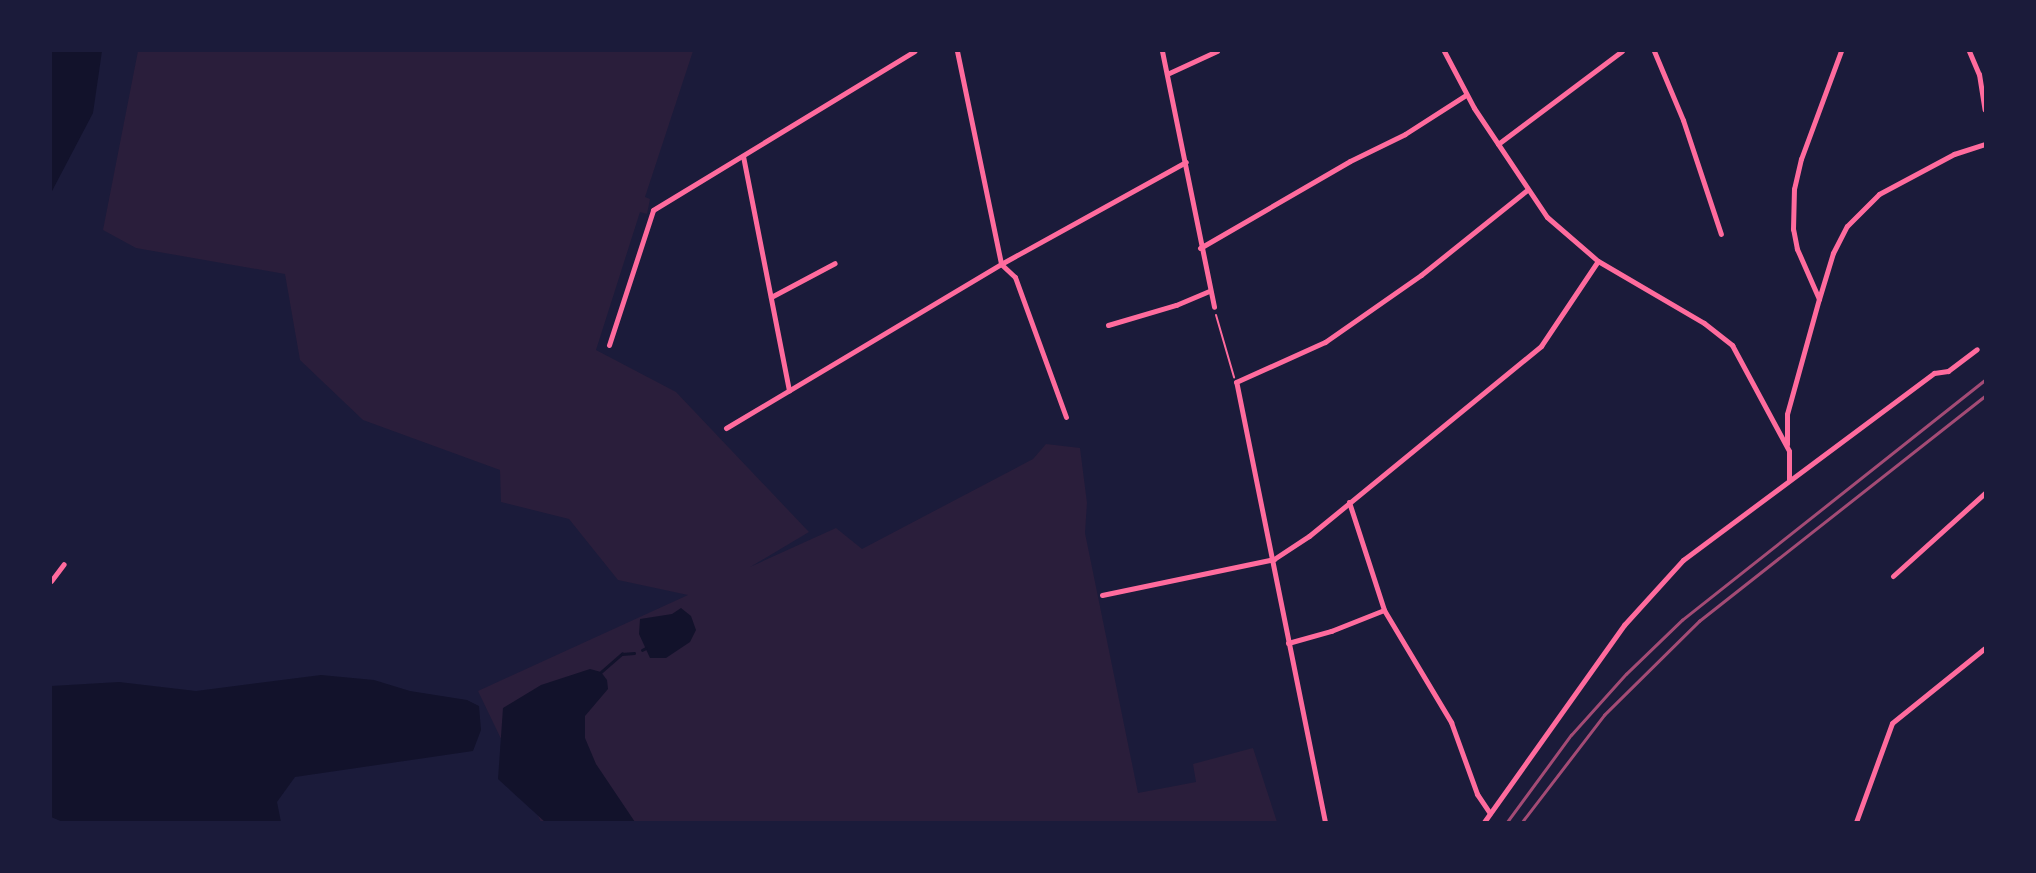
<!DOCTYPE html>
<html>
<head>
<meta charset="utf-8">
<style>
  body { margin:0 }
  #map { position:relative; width:2036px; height:873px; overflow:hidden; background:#1b1b3a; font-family:"Alegreya Sans",sans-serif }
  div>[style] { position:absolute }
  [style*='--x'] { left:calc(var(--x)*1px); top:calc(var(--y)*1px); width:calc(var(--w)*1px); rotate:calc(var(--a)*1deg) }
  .green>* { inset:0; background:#2a1e3b }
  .water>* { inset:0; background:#12122b }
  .stream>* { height:2.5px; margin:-1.25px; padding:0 1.25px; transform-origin:1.25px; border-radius:1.25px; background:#12122b }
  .path>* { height:2px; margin:-1px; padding:0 1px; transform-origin:1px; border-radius:1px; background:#ff6b9d }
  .minor>* { height:5px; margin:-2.5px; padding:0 2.5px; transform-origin:2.5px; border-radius:2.5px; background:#ff6b9d }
  .rail>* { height:2.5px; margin:-1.25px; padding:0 1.25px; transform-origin:1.25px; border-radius:1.25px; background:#a44b75 }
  span { translate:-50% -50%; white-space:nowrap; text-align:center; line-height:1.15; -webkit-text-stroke:7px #1b1b3a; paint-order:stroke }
  .frame { position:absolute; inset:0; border:52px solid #1b1b3a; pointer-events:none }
</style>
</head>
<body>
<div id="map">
  <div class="green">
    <div style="clip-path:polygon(138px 51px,693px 51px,645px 197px,650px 199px,647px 214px,640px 212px,596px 350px,676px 392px,809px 532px,750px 567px,836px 528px,862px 549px,1033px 459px,1046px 444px,1080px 448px,1087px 503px,1085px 533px,1138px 793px,1196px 782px,1193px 764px,1253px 748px,1277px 822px,541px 822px,478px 691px,688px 595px,618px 580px,569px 519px,501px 502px,500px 470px,363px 420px,300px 360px,285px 274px,136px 248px,103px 230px)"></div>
  </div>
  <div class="water">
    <div style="clip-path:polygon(51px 51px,102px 51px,93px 113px,51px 193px)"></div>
    <div style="clip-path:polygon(681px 608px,691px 616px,696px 630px,690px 642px,666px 658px,650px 658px,639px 634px,640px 619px,672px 614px)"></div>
    <div style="clip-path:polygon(590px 669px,601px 672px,607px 680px,608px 689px,585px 716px,585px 738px,596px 764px,635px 822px,545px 822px,498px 779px,503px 708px,541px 685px)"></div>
    <div style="clip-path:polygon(321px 675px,374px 680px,410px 691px,467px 700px,479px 706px,481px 730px,473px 751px,295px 777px,277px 802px,281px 822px,63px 822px,51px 817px,51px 686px,119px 682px,196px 691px)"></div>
  </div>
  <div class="stream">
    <div style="--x:642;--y:650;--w:4;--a:-27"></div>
    <div style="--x:601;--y:672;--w:28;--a:-41"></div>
    <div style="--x:622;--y:654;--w:12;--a:-5"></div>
  </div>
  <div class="path">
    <div style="--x:1216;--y:315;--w:65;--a:73.8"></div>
  </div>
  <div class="minor">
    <div style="--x:957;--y:51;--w:217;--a:78.3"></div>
    <div style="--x:1001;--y:264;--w:19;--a:43"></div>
    <div style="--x:1015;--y:277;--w:149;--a:70"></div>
    <div style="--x:1162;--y:51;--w:261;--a:78.5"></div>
    <div style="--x:1444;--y:51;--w:64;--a:62.2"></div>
    <div style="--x:1474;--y:108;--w:131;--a:56.2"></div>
    <div style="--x:1547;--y:217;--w:67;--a:40.8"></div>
    <div style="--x:1598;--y:261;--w:123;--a:30.3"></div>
    <div style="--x:1704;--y:323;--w:36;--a:38"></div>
    <div style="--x:1732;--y:345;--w:120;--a:61.7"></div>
    <div style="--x:1789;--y:451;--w:28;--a:90"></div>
    <div style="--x:1654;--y:51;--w:75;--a:67.2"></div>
    <div style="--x:1683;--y:120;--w:120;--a:71.6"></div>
    <div style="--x:1969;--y:51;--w:25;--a:67"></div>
    <div style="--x:1979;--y:74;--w:36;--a:81"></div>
    <div style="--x:1167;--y:74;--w:55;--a:-24.7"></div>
    <div style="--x:1498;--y:144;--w:155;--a:-36.9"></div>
    <div style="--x:743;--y:156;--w:239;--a:78.9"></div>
    <div style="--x:1200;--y:248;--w:173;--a:-30.1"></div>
    <div style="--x:1350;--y:161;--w:61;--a:-26.1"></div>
    <div style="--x:1405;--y:134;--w:72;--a:-32.6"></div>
    <div style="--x:771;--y:297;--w:72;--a:-28"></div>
    <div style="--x:1819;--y:299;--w:55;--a:-113.7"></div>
    <div style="--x:1797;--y:249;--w:20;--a:-101"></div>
    <div style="--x:1793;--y:229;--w:40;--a:-88.6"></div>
    <div style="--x:1794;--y:189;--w:31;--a:-77"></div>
    <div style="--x:1801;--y:159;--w:115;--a:-69.7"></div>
    <div style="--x:1108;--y:325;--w:71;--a:-16.4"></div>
    <div style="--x:1176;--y:305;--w:36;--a:-23"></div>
    <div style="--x:609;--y:345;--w:142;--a:-71.9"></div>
    <div style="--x:653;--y:210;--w:306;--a:-31.3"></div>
    <div style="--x:726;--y:428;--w:320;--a:-30.8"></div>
    <div style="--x:1001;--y:264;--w:211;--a:-28.9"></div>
    <div style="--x:1787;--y:444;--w:30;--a:-90"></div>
    <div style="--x:1787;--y:414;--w:119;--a:-74.5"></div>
    <div style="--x:1819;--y:299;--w:48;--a:-73.1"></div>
    <div style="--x:1833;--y:253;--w:30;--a:-63"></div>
    <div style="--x:1847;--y:226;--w:45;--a:-45"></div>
    <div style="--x:1879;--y:194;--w:85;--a:-28.1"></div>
    <div style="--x:1954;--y:154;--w:33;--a:-18"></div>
    <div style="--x:1349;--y:502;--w:114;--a:72"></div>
    <div style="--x:1384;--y:610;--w:131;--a:59.1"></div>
    <div style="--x:1451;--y:722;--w:77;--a:70.1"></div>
    <div style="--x:1477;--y:794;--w:23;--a:56"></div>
    <div style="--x:1893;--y:576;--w:124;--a:-42.1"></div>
    <div style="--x:51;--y:581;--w:21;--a:-53"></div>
    <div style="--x:1102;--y:595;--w:176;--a:-11.8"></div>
    <div style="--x:1274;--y:559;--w:42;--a:-33.3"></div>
    <div style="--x:1309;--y:536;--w:300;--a:-39.3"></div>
    <div style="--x:1541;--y:346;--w:102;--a:-56.2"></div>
    <div style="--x:1288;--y:643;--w:45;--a:-15.6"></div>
    <div style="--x:1331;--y:631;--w:57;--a:-21.6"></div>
    <div style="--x:1325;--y:822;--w:449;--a:-101.4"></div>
    <div style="--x:1236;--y:382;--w:98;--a:-24.2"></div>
    <div style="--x:1325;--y:342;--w:117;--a:-34.9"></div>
    <div style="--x:1421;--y:275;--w:136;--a:-38.7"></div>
    <div style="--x:1484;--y:822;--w:242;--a:-54.6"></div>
    <div style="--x:1624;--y:625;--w:88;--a:-47.8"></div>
    <div style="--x:1683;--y:560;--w:313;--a:-36.7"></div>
    <div style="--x:1934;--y:373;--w:14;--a:-8"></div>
    <div style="--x:1948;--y:371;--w:36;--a:-37"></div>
    <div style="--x:1856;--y:822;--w:105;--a:-70"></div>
    <div style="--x:1892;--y:723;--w:119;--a:-38.9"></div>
  </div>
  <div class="rail">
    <div style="--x:1507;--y:822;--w:108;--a:-53.7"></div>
    <div style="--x:1571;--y:735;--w:82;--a:-48"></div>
    <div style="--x:1626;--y:674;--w:78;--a:-44"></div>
    <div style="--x:1682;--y:620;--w:387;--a:-38.4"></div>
    <div style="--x:1522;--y:822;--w:135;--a:-52.5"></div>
    <div style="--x:1604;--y:715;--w:134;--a:-44.7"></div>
    <div style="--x:1699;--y:621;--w:364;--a:-38.2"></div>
  </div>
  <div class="frame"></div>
</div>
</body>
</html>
